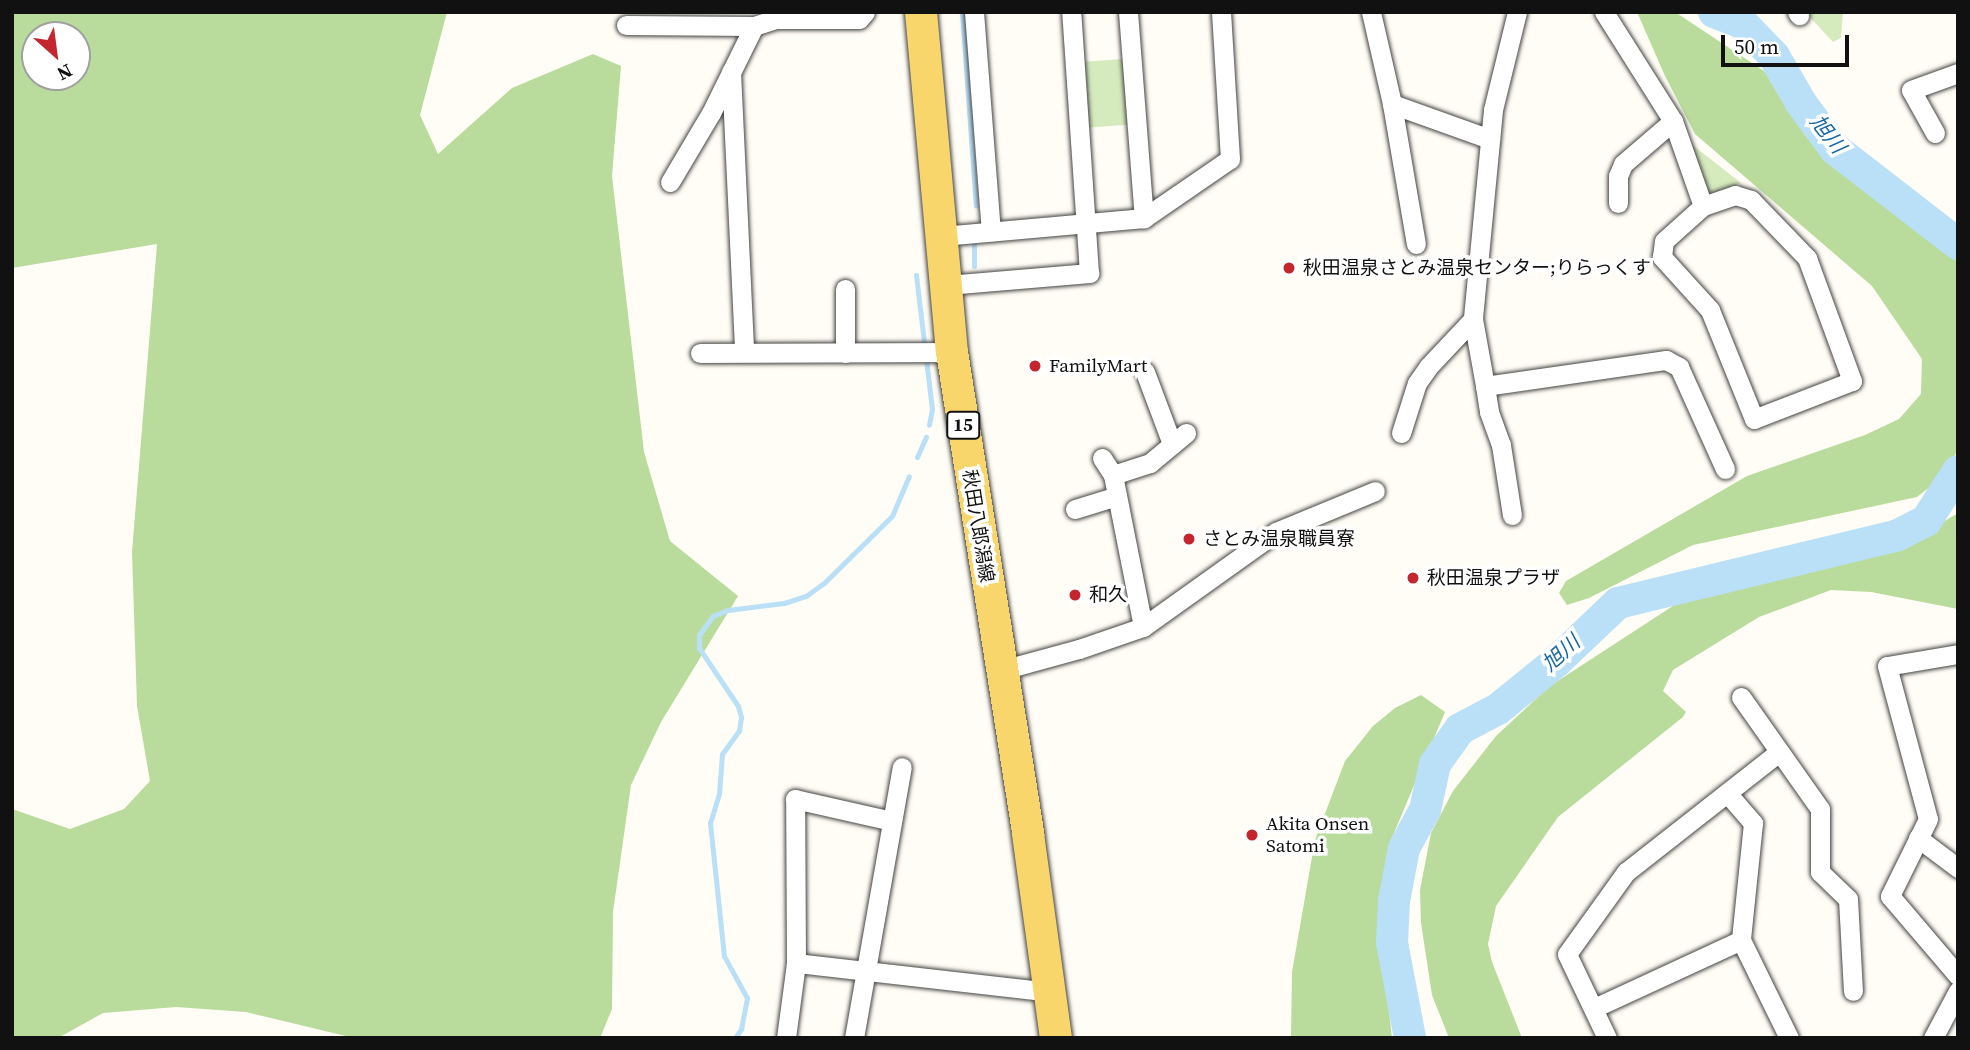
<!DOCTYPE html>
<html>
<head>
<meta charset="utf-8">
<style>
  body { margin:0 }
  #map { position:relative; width:1970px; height:1050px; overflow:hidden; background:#fffdf5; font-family:"Source Serif 4","Noto Sans JP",serif }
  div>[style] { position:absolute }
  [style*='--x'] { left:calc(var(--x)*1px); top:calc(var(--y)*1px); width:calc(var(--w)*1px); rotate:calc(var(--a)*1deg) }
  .green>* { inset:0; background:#d5ebbd; transform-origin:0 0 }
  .forest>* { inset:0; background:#b9dc9c }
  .stream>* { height:5px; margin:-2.5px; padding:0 2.5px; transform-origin:2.5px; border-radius:2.5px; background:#b9e0f7 }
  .river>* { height:32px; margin:-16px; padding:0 16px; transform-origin:16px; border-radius:16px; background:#b9e0f7 }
  .roads { filter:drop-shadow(0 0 2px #444) drop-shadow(0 0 2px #444) }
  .street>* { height:19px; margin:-9.5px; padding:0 9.5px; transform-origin:9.5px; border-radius:9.5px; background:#fff }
  .primary>* { height:32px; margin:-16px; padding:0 16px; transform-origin:16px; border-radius:16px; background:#f9d66b }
  .dots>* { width:19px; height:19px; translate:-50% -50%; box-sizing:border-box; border:4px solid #fff; border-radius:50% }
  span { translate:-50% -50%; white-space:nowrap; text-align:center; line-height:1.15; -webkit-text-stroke:7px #fff; paint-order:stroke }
  .shield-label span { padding:2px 5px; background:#fff; border:2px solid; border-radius:5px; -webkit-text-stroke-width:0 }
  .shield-label { font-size:18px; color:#111; font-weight:700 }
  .poi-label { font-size:19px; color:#111 }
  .left { translate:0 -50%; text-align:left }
  .street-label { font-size:19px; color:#111 }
  .water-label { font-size:21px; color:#1768a6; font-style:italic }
  .frame { position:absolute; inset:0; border:14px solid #111; pointer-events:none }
  .north { position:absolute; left:21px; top:21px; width:70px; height:70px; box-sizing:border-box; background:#fff; border:2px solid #a0a0a0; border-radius:50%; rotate:152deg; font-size:19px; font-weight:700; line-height:28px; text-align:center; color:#111 }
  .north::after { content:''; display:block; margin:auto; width:24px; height:32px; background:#c4262e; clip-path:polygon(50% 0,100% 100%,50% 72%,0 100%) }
  .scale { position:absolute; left:1721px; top:35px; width:128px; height:32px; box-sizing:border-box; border:4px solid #111; border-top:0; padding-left:9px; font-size:21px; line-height:24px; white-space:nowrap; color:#111; -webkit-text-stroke:5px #fff; paint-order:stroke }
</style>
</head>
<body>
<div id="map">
  <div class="green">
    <div style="clip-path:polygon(1805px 12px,1843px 12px,1841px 38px,1833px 42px)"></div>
    <div style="left:1123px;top:59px;width:66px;height:42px;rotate:86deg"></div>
    <div style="clip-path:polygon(1690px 143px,1741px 183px,1715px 194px,1703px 187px)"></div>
  </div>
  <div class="forest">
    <div style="clip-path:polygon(evenodd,12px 12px,447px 12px,420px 115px,438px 154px,512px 88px,593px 54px,621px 66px,612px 176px,644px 452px,670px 541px,738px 596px,661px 722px,631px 785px,613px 912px,612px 1009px,600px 1038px,354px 1038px,246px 1012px,176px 1007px,103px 1013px,58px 1038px,12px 1038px,12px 809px,70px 829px,124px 809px,150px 781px,137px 706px,132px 552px,157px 244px,12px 268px,12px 12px,35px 35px,77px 35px,77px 77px,35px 77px,35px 35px)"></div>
    <div style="clip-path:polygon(1637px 12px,1675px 12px,1764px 71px,1785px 90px,1820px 150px,1952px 254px,1958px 264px,1958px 449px,1944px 476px,1917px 497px,1693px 545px,1589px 598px,1567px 605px,1559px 593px,1566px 581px,1747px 476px,1865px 435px,1899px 419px,1921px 394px,1922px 359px,1872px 286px,1695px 134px,1665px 76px)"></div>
    <div style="clip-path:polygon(1958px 513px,1958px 609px,1871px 592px,1831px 590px,1759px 617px,1673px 670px,1663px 691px,1686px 712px,1683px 717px,1558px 817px,1496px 906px,1488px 944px,1492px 962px,1522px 1038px,1449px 1038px,1432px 995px,1421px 923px,1420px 890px,1431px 833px,1453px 791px,1496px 736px,1550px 686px,1679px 602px,1729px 586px,1903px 546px)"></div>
    <div style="clip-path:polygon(1421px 695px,1445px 712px,1391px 840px,1384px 873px,1382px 948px,1392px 1038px,1291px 1038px,1292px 972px,1315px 840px,1345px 761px,1373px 726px,1395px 708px)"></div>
  </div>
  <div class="stream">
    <div style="--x:962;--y:12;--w:194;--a:85.9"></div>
    <div style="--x:974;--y:242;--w:24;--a:90"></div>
    <div style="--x:916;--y:275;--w:135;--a:83.2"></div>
    <div style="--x:932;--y:409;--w:16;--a:101"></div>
    <div style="--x:917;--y:457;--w:22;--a:-66"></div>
    <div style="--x:735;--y:1038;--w:11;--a:-56"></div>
    <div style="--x:741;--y:1029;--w:32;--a:-79"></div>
    <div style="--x:747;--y:998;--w:48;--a:-118.7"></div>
    <div style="--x:724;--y:956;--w:134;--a:-96"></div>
    <div style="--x:710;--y:823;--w:30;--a:-73"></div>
    <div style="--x:719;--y:794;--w:40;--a:-85.7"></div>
    <div style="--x:722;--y:754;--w:29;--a:-54"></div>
    <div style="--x:739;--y:731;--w:14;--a:-82"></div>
    <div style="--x:741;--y:717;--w:11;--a:-105"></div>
    <div style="--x:738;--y:706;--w:70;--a:-123.9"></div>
    <div style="--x:699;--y:648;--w:13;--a:-90"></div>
    <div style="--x:699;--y:635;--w:24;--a:-54"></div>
    <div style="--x:713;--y:616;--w:16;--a:-22"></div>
    <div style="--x:728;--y:610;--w:56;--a:-7.1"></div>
    <div style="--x:784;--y:603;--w:23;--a:-18"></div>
    <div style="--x:806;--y:596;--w:22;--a:-36"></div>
    <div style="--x:824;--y:583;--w:95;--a:-44.6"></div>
    <div style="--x:892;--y:516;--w:43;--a:-67"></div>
  </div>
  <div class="river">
    <div style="--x:1714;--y:12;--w:30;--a:21"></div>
    <div style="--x:1742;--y:23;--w:46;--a:45.9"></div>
    <div style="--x:1774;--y:56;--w:54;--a:60.1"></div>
    <div style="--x:1801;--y:103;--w:57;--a:53.5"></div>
    <div style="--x:1835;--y:149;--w:155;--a:37.7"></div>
    <div style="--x:1410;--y:1038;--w:97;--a:-100.7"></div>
    <div style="--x:1392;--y:943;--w:42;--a:-87.3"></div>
    <div style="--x:1394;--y:901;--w:54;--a:-79.3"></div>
    <div style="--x:1404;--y:848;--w:43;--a:-61.1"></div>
    <div style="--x:1425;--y:810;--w:47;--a:-77.7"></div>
    <div style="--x:1435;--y:764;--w:43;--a:-54.5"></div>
    <div style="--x:1460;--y:729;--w:43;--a:-27.8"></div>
    <div style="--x:1498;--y:709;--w:76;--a:-39.1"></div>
    <div style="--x:1557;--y:661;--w:84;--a:-43.6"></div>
    <div style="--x:1618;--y:603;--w:286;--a:-13.6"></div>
    <div style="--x:1896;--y:536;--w:34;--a:-27"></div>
    <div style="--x:1926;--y:521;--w:59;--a:-57.4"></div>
  </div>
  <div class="roads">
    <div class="street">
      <div style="--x:974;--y:12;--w:220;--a:85.6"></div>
      <div style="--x:1128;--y:12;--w:207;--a:85.6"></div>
      <div style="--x:1371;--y:12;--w:94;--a:77.1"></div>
      <div style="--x:1392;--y:104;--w:142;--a:80.3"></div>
      <div style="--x:1517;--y:12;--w:101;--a:103.8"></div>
      <div style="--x:1493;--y:110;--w:210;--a:95.5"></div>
      <div style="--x:1473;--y:319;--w:68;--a:79.8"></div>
      <div style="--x:1485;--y:386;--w:183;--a:-8.2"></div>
      <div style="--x:1666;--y:360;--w:15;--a:28"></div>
      <div style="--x:1679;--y:367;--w:112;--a:65.7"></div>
      <div style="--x:1604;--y:12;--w:129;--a:57.7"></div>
      <div style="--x:1673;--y:121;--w:90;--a:70.6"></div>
      <div style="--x:1797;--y:12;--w:4;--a:56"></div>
      <div style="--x:626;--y:25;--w:128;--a:0.4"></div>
      <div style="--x:754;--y:26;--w:22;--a:-18"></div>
      <div style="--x:775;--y:19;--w:84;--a:0"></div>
      <div style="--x:859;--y:19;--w:9;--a:-49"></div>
      <div style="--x:731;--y:72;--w:279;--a:87.3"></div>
      <div style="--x:1392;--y:104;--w:104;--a:19.7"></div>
      <div style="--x:1935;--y:133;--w:49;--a:-119.2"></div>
      <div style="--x:1911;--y:90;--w:50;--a:-19.9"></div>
      <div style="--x:670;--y:182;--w:80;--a:-59.3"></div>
      <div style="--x:711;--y:113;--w:97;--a:-63.7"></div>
      <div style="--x:1735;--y:195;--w:17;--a:17"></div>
      <div style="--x:1751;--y:200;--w:81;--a:46"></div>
      <div style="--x:1807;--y:258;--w:131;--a:69.9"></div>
      <div style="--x:1852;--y:381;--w:105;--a:158.8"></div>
      <div style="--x:1754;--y:419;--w:118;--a:-112"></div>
      <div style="--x:1710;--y:310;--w:72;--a:-132.2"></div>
      <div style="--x:1662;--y:257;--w:16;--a:-83"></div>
      <div style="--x:1664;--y:241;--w:52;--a:-41.9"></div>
      <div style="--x:1703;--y:206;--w:34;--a:-19"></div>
      <div style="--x:1618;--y:203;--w:27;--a:-90"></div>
      <div style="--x:1618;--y:176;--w:13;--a:-67"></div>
      <div style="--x:1623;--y:164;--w:66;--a:-40.7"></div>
      <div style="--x:942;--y:236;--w:203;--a:-5.1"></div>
      <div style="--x:1144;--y:218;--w:104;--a:-34.5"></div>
      <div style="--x:1230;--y:159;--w:147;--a:-93.5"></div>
      <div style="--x:947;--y:285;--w:143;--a:-4.8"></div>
      <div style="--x:1089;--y:273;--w:262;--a:-93.9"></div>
      <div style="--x:845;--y:289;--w:64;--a:90"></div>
      <div style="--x:700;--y:353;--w:252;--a:-0.2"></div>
      <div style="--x:1145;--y:372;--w:77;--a:69.4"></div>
      <div style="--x:1485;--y:386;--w:26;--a:81"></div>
      <div style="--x:1489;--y:412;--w:35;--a:70"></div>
      <div style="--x:1501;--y:445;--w:71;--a:81.1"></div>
      <div style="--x:1401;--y:433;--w:52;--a:-72.3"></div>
      <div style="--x:1417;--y:383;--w:19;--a:-55"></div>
      <div style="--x:1428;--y:367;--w:66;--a:-46.8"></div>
      <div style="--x:1102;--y:458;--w:20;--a:57"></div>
      <div style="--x:1113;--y:475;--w:155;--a:78.8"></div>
      <div style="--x:1113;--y:475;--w:39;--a:-18"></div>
      <div style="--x:1150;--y:463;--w:47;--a:-39.8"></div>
      <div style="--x:1075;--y:509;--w:44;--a:-17.2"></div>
      <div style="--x:1958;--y:654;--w:72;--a:170.4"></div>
      <div style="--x:1887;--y:666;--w:158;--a:75"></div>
      <div style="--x:1928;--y:819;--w:86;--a:116.3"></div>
      <div style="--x:1890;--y:896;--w:105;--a:49.6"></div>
      <div style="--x:1002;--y:670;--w:80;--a:-15.3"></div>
      <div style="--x:1079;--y:649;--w:68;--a:-19"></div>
      <div style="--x:1143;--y:627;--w:163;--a:-35.5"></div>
      <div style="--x:1276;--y:532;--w:107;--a:-22.5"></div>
      <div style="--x:1741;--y:697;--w:137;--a:54.8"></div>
      <div style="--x:1820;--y:809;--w:63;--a:90"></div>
      <div style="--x:1820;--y:872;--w:39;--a:44"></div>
      <div style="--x:1848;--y:899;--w:92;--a:86.9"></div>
      <div style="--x:1727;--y:793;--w:40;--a:49"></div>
      <div style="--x:1753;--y:823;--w:118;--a:95.9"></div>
      <div style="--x:1741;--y:940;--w:109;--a:63.9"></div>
      <div style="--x:1918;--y:838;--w:50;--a:36.9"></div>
      <div style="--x:796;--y:963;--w:257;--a:6.5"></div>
      <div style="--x:1594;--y:1008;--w:162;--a:-24.8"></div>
      <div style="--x:786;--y:1038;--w:76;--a:-82.4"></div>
      <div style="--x:796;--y:963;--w:164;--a:-90.3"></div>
      <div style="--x:795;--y:799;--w:99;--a:12.8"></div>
      <div style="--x:854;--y:1038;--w:275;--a:-80"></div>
      <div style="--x:1607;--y:1038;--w:93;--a:-115.5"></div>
      <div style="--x:1567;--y:954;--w:101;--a:-54.3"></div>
      <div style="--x:1626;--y:872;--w:194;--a:-38.1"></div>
      <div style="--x:1933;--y:1038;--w:53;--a:-62"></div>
    </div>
    <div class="primary">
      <div style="--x:921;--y:12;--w:341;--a:84.8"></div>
      <div style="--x:952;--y:352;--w:488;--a:81"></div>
      <div style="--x:1028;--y:834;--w:206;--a:82.2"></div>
    </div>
  </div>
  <div class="dots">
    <div style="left:1289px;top:268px;background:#c4262e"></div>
    <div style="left:1035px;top:366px;background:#c4262e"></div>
    <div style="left:1189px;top:539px;background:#c4262e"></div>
    <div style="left:1413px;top:578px;background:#c4262e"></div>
    <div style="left:1075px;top:595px;background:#c4262e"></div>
    <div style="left:1252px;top:835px;background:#c4262e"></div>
  </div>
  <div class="shield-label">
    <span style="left:963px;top:425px">15</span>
  </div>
  <div class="poi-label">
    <span class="left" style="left:1303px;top:268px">秋田温泉さとみ温泉センター;りらっくす</span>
    <span class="left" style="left:1049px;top:366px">FamilyMart</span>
    <span class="left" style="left:1203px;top:539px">さとみ温泉職員寮</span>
    <span class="left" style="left:1427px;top:578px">秋田温泉プラザ</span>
    <span class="left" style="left:1089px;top:595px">和久</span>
    <span class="left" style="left:1266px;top:835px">Akita Onsen<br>Satomi</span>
  </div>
  <div class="street-label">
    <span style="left:978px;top:526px;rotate:81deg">秋田八郎潟線</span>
  </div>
  <div class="water-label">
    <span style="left:1828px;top:134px;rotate:52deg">旭川</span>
    <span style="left:1561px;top:653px;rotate:-42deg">旭川</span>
  </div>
  <div class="frame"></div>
  <div class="north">N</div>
  <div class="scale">50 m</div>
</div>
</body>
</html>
